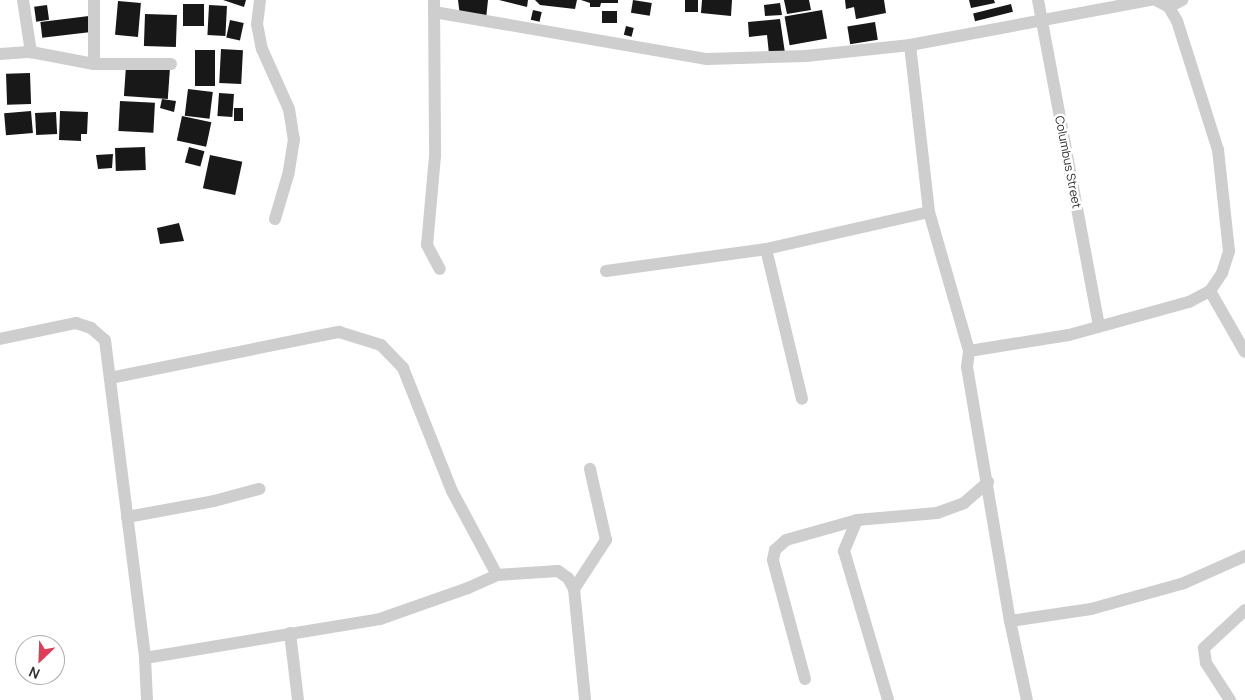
<!DOCTYPE html>
<html>
<head>
<meta charset="utf-8">
<style>
  body { margin:0 }
  #map { position:relative; width:1245px; height:700px; overflow:hidden; background:#fff; font-family:Manrope,sans-serif }
  div>[style] { position:absolute }
  [style*='--x'] { left:calc(var(--x)*1px); top:calc(var(--y)*1px); width:calc(var(--w)*1px); rotate:calc(var(--a)*1deg) }
  .building>* { inset:0; background:#181818; transform-origin:0 0 }
  .minor>* { height:12px; margin:-6px; padding:0 6px; transform-origin:6px; border-radius:6px; background:#cecece }
  span { translate:-50% -50%; white-space:nowrap; text-align:center; line-height:1.15; -webkit-text-stroke:5px #fff; paint-order:stroke }
  .street-label { font-size:12px; color:#313131 }
  .north { position:absolute; left:15px; top:635px; width:50px; height:50px; box-sizing:border-box; background:#fff; border:1px solid #adadad; border-radius:50%; rotate:204deg; font-size:14px; font-weight:700; line-height:20px; text-align:center; color:#313131 }
  .north::after { content:''; display:block; margin:auto; width:18px; height:22px; background:#e03c58; clip-path:polygon(50% 0,100% 100%,50% 72%,0 100%) }
</style>
</head>
<body>
<div id="map">
  <div class="building">
    <div style="clip-path:polygon(223px 0,246px 0,244px 7px)"></div>
    <div style="clip-path:polygon(458px 0,488px 0,486px 19px,460px 16px)"></div>
    <div style="clip-path:polygon(499px 0,528px 0,527px 7px)"></div>
    <div style="clip-path:polygon(535px 0,577px 0,575px 9px,540px 5px)"></div>
    <div style="clip-path:polygon(581px 0,618px 0,618px 3px,601px 3px,600px 7px,590px 7px,590px 3px)"></div>
    <div style="left:633px;top:0;width:19px;height:13px;rotate:9deg"></div>
    <div style="left:685px;top:0;width:13px;height:12px"></div>
    <div style="clip-path:polygon(702px 0,732px 0,731px 16px,701px 13px)"></div>
    <div style="clip-path:polygon(784px 0,809px 0,811px 10px,787px 14px)"></div>
    <div style="clip-path:polygon(845px 0,884px 0,886px 13px,856px 19px,854px 7px,846px 9px)"></div>
    <div style="clip-path:polygon(969px 0,994px 0,995px 3px,971px 8px)"></div>
    <div style="left:118px;top:1px;width:23px;height:34px;rotate:5deg"></div>
    <div style="clip-path:polygon(780px 3px,782px 15px,765px 16px,764px 5px)"></div>
    <div style="left:183px;top:4px;width:21px;height:22px"></div>
    <div style="left:1011px;top:4px;width:8px;height:39px;rotate:76deg"></div>
    <div style="left:47px;top:5px;width:15px;height:13px;rotate:82deg"></div>
    <div style="left:209px;top:5px;width:18px;height:30px;rotate:3deg"></div>
    <div style="left:533px;top:10px;width:9px;height:10px;rotate:13deg"></div>
    <div style="left:822px;top:10px;width:29px;height:38px;rotate:80deg"></div>
    <div style="left:602px;top:11px;width:15px;height:12px"></div>
    <div style="left:145px;top:14px;width:32px;height:32px;rotate:2deg"></div>
    <div style="left:89px;top:16px;width:16px;height:49px;rotate:83deg"></div>
    <div style="clip-path:polygon(780px 19px,785px 53px,769px 54px,767px 35px,749px 37px,748px 22px)"></div>
    <div style="left:230px;top:20px;width:14px;height:18px;rotate:12deg"></div>
    <div style="left:875px;top:22px;width:18px;height:28px;rotate:81deg"></div>
    <div style="left:626px;top:26px;width:8px;height:9px;rotate:14deg"></div>
    <div style="left:221px;top:49px;width:22px;height:34px;rotate:3deg"></div>
    <div style="left:195px;top:50px;width:20px;height:36px"></div>
    <div style="left:126px;top:66px;width:44px;height:30px;rotate:4deg"></div>
    <div style="left:30px;top:73px;width:31px;height:24px;rotate:88deg"></div>
    <div style="left:188px;top:89px;width:25px;height:27px;rotate:7deg"></div>
    <div style="left:219px;top:93px;width:15px;height:23px;rotate:4deg"></div>
    <div style="clip-path:polygon(162px 99px,176px 101px,174px 112px,160px 108px)"></div>
    <div style="left:120px;top:101px;width:35px;height:30px;rotate:3deg"></div>
    <div style="left:234px;top:108px;width:9px;height:13px"></div>
    <div style="left:31px;top:111px;width:22px;height:27px;rotate:85deg"></div>
    <div style="clip-path:polygon(60px 111px,88px 112px,87px 134px,81px 134px,81px 141px,59px 140px)"></div>
    <div style="left:56px;top:112px;width:22px;height:21px;rotate:87deg"></div>
    <div style="left:182px;top:116px;width:30px;height:25px;rotate:12deg"></div>
    <div style="left:145px;top:147px;width:23px;height:30px;rotate:88deg"></div>
    <div style="left:189px;top:147px;width:16px;height:16px;rotate:15deg"></div>
    <div style="clip-path:polygon(113px 154px,112px 168px,98px 169px,96px 155px)"></div>
    <div style="left:210px;top:155px;width:33px;height:34px;rotate:12deg"></div>
    <div style="clip-path:polygon(179px 223px,184px 241px,160px 244px,157px 228px)"></div>
  </div>
  <div class="minor">
    <div style="--x:23;--y:0;--w:53;--a:81.3"></div>
    <div style="--x:31;--y:52;--w:64;--a:10.8"></div>
    <div style="--x:94;--y:64;--w:77;--a:0"></div>
    <div style="--x:94;--y:0;--w:64;--a:90"></div>
    <div style="--x:260;--y:0;--w:24;--a:97"></div>
    <div style="--x:257;--y:24;--w:25;--a:79"></div>
    <div style="--x:262;--y:49;--w:66;--a:65.8"></div>
    <div style="--x:289;--y:109;--w:30;--a:81"></div>
    <div style="--x:294;--y:139;--w:36;--a:99"></div>
    <div style="--x:288;--y:175;--w:46;--a:106.5"></div>
    <div style="--x:434;--y:0;--w:156;--a:89.6"></div>
    <div style="--x:435;--y:156;--w:89;--a:95.1"></div>
    <div style="--x:427;--y:245;--w:27;--a:62"></div>
    <div style="--x:1038;--y:0;--w:331;--a:79.4"></div>
    <div style="--x:1169;--y:7;--w:15;--a:-28"></div>
    <div style="--x:434;--y:12;--w:277;--a:9.8"></div>
    <div style="--x:707;--y:59;--w:99;--a:-1.7"></div>
    <div style="--x:806;--y:56;--w:105;--a:-6"></div>
    <div style="--x:910;--y:45;--w:245;--a:-10.6"></div>
    <div style="--x:910;--y:45;--w:168;--a:83.5"></div>
    <div style="--x:929;--y:212;--w:145;--a:73.9"></div>
    <div style="--x:969;--y:351;--w:16;--a:97"></div>
    <div style="--x:967;--y:367;--w:258;--a:80.4"></div>
    <div style="--x:1010;--y:621;--w:81;--a:77.9"></div>
    <div style="--x:0;--y:54;--w:31;--a:-4"></div>
    <div style="--x:766;--y:249;--w:154;--a:76.5"></div>
    <div style="--x:606;--y:271;--w:162;--a:-7.8"></div>
    <div style="--x:766;--y:249;--w:167;--a:-12.8"></div>
    <div style="--x:1210;--y:291;--w:70;--a:60.2"></div>
    <div style="--x:0;--y:339;--w:78;--a:-11.9"></div>
    <div style="--x:76;--y:323;--w:16;--a:18"></div>
    <div style="--x:91;--y:328;--w:18;--a:41"></div>
    <div style="--x:105;--y:340;--w:321;--a:82.8"></div>
    <div style="--x:145;--y:658;--w:238;--a:-9.4"></div>
    <div style="--x:380;--y:619;--w:93;--a:-19.4"></div>
    <div style="--x:468;--y:588;--w:32;--a:-24"></div>
    <div style="--x:497;--y:575;--w:61;--a:-3.8"></div>
    <div style="--x:558;--y:571;--w:12;--a:35"></div>
    <div style="--x:568;--y:578;--w:13;--a:61"></div>
    <div style="--x:574;--y:589;--w:112;--a:84.3"></div>
    <div style="--x:969;--y:351;--w:101;--a:-9.1"></div>
    <div style="--x:1069;--y:335;--w:124;--a:-15.4"></div>
    <div style="--x:1189;--y:302;--w:24;--a:-28"></div>
    <div style="--x:1210;--y:291;--w:22;--a:-56"></div>
    <div style="--x:1222;--y:273;--w:23;--a:-72"></div>
    <div style="--x:1229;--y:251;--w:102;--a:-96.2"></div>
    <div style="--x:1218;--y:150;--w:135;--a:-107.6"></div>
    <div style="--x:1177;--y:21;--w:16;--a:-120"></div>
    <div style="--x:1169;--y:7;--w:15;--a:-152"></div>
    <div style="--x:110;--y:378;--w:234;--a:-11.4"></div>
    <div style="--x:339;--y:332;--w:44;--a:17.2"></div>
    <div style="--x:381;--y:345;--w:32;--a:46"></div>
    <div style="--x:403;--y:368;--w:132;--a:68.3"></div>
    <div style="--x:452;--y:491;--w:95;--a:61.8"></div>
    <div style="--x:127;--y:517;--w:88;--a:-10.4"></div>
    <div style="--x:214;--y:501;--w:47;--a:-14.9"></div>
    <div style="--x:857;--y:520;--w:34;--a:113"></div>
    <div style="--x:844;--y:551;--w:155;--a:73.5"></div>
    <div style="--x:574;--y:589;--w:59;--a:-56.9"></div>
    <div style="--x:606;--y:540;--w:73;--a:-102.7"></div>
    <div style="--x:1010;--y:621;--w:82;--a:-8.4"></div>
    <div style="--x:1091;--y:609;--w:97;--a:-15.6"></div>
    <div style="--x:1184;--y:583;--w:67;--a:-23.9"></div>
    <div style="--x:290;--y:633;--w:67;--a:83.2"></div>
    <div style="--x:145;--y:658;--w:42;--a:87.3"></div>
    <div style="--x:805;--y:679;--w:123;--a:-105.1"></div>
    <div style="--x:773;--y:560;--w:10;--a:-79"></div>
    <div style="--x:775;--y:550;--w:15;--a:-42"></div>
    <div style="--x:786;--y:540;--w:74;--a:-15.7"></div>
    <div style="--x:857;--y:520;--w:80;--a:-5"></div>
    <div style="--x:937;--y:513;--w:29;--a:-20"></div>
    <div style="--x:964;--y:503;--w:32;--a:-41"></div>
    <div style="--x:1230;--y:700;--w:44;--a:-123"></div>
    <div style="--x:1206;--y:663;--w:15;--a:-98"></div>
    <div style="--x:1204;--y:648;--w:56;--a:-42.8"></div>
  </div>
  <div class="street-label">
    <span style="left:1068px;top:162px;rotate:79deg">Columbus Street</span>
  </div>
  <div class="north">N</div>
</div>
</body>
</html>
